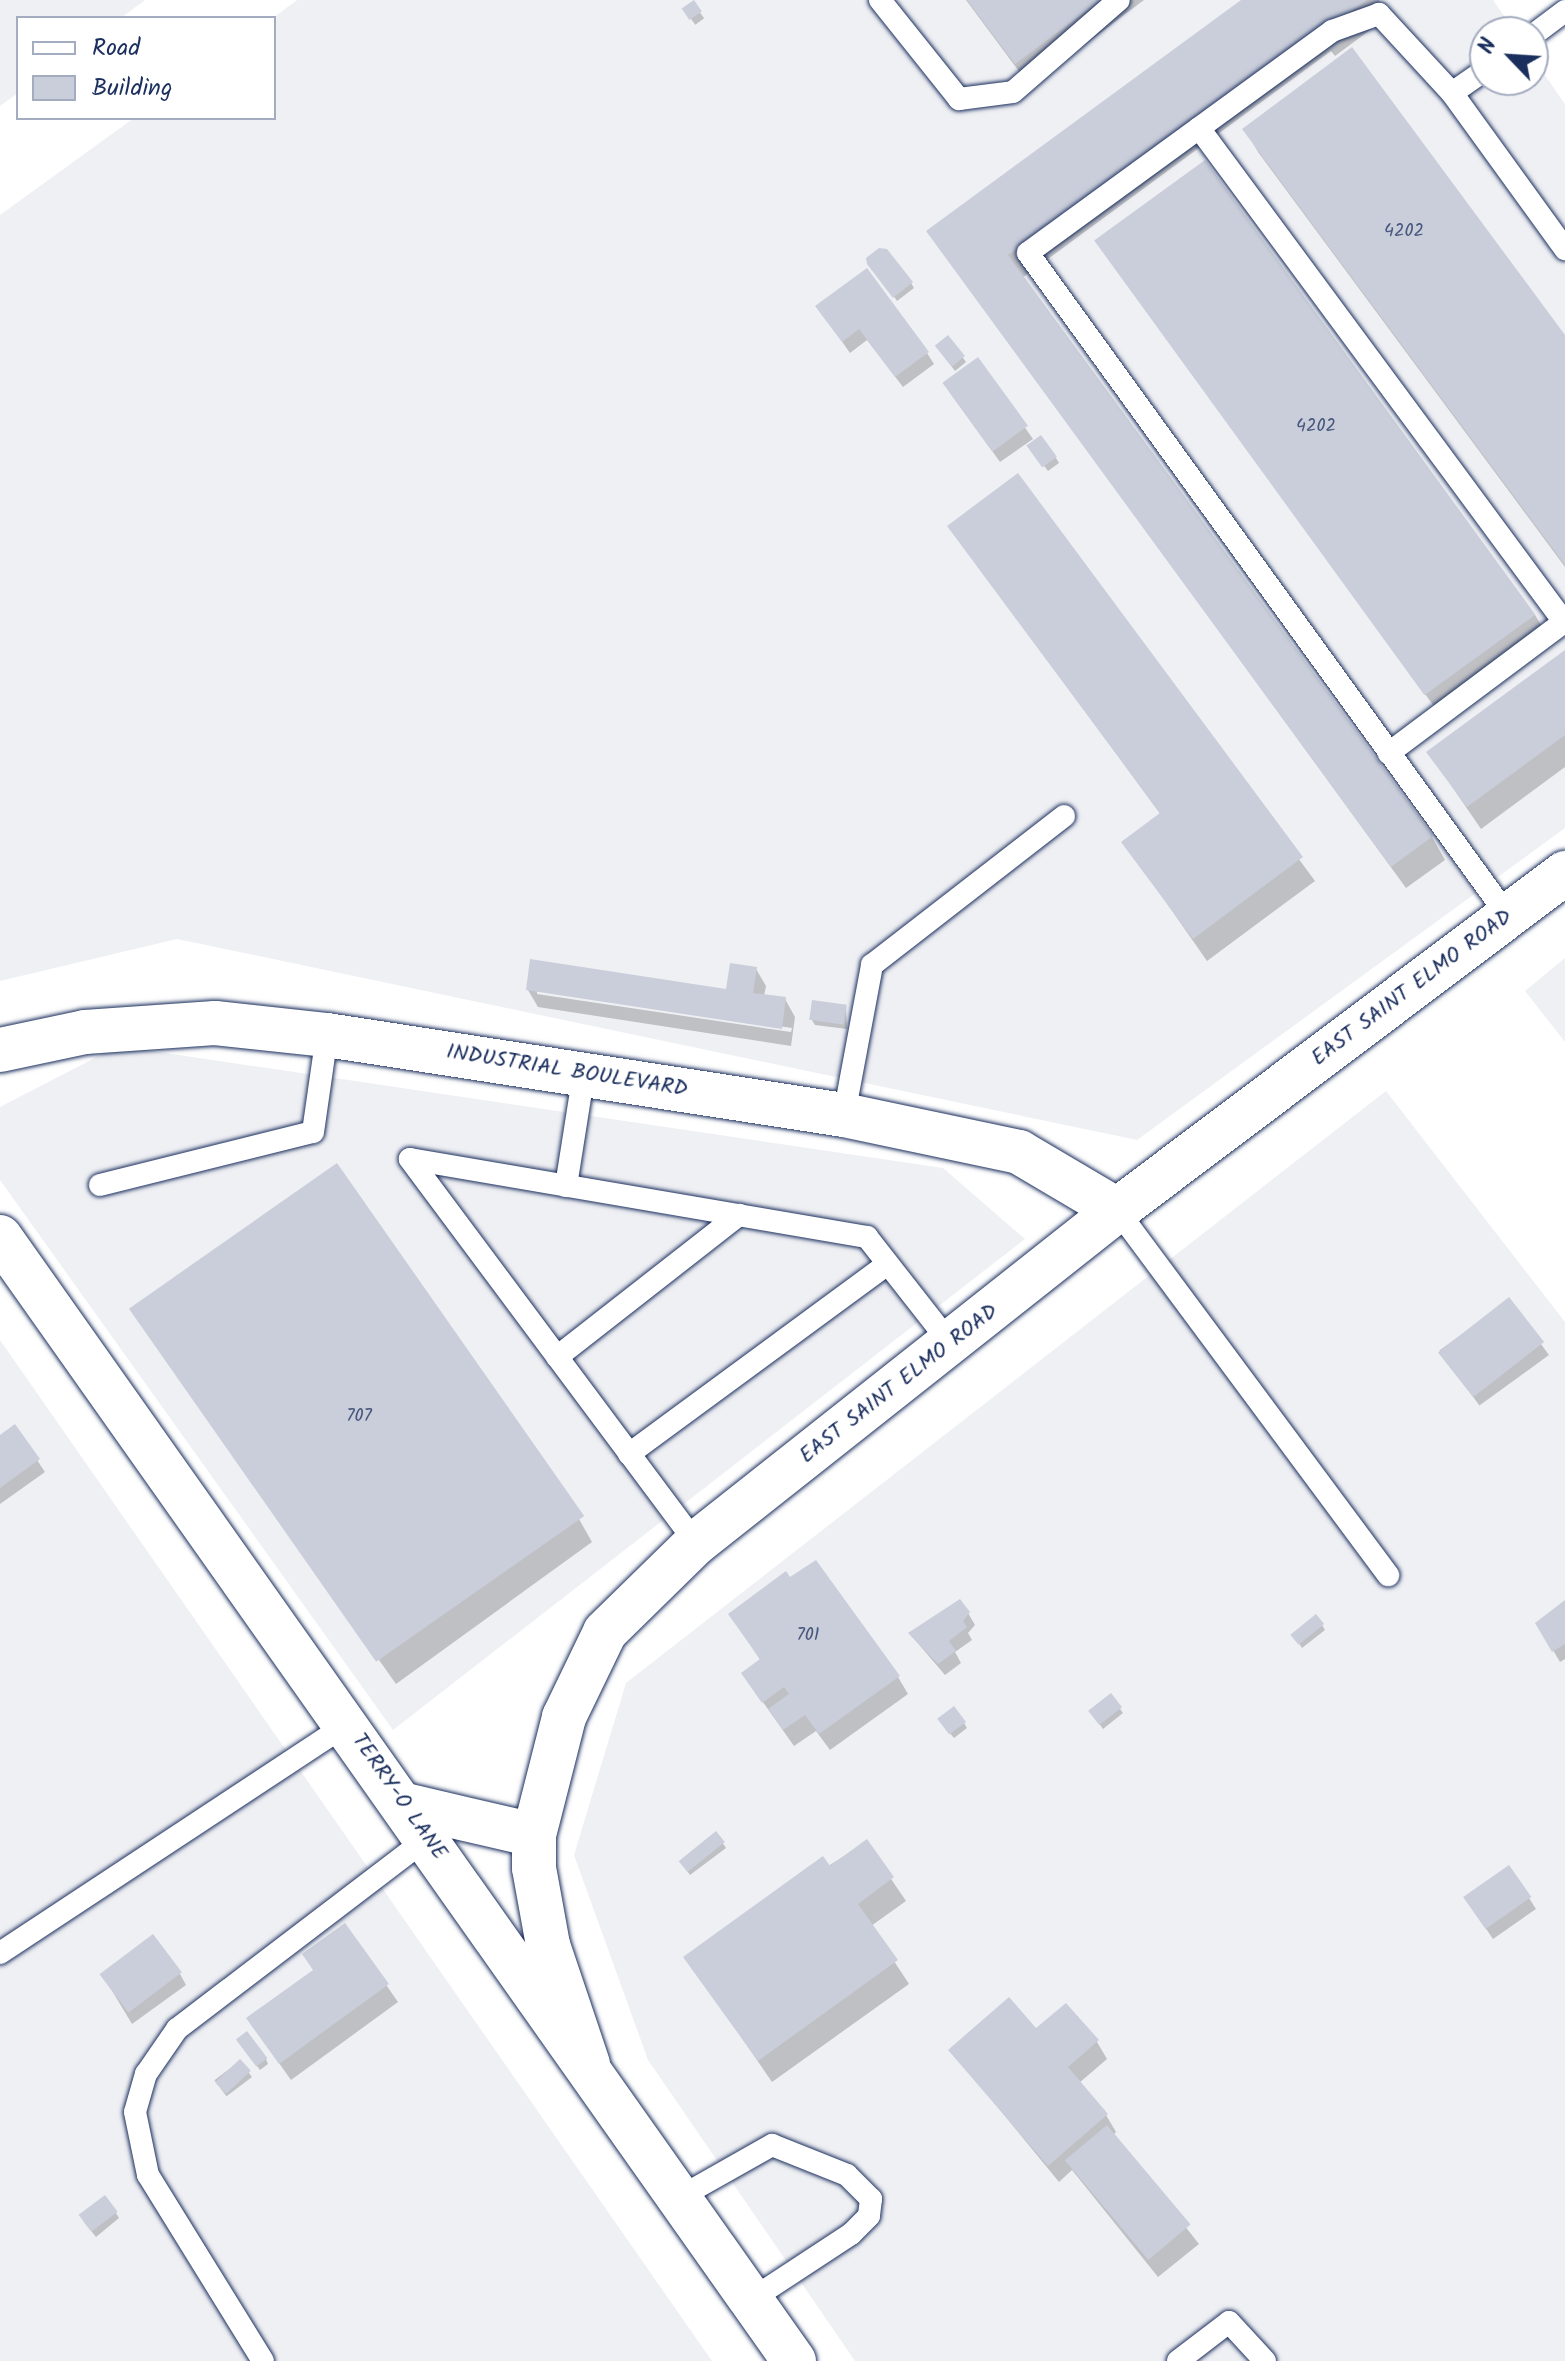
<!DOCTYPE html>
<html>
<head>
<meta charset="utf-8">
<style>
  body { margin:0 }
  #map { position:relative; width:1565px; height:2361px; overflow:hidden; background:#fff; font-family:Kalam,sans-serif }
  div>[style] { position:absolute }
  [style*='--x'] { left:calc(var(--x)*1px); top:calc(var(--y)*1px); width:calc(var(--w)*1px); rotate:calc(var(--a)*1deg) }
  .built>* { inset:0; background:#eff0f4 }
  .shadow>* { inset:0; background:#0003; transform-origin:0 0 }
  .building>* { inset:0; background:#caceda; transform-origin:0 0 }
  .roads { filter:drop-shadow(0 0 2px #1b2f5e) drop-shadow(0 0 2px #1b2f5e) }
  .lane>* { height:22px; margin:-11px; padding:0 11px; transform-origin:11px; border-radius:11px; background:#fff }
  .street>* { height:44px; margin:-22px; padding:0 22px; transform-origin:22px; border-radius:22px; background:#fff }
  span { translate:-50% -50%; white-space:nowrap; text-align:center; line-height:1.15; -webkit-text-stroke:8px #fff; paint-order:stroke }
  .number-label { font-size:18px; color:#47577d }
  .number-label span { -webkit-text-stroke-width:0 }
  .street-label { font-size:22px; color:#1b2f5e }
  .legend { position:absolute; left:16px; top:16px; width:260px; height:104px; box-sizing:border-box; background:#fff; border:2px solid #a4acbf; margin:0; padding:10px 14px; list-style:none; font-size:24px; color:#1b2f5e }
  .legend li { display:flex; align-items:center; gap:16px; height:40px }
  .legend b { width:40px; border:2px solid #a4acbf }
  .north { position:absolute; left:1469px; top:16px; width:80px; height:80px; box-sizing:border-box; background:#fff; border:2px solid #a4acbf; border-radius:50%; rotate:295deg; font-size:22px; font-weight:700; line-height:32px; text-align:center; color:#1b2f5e }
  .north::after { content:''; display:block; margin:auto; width:28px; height:36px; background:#1b2f5e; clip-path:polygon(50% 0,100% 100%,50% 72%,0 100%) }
</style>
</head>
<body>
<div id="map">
  <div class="built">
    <div style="clip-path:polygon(0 0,145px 0,121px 18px,18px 18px,18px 93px,0 106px)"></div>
    <div style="clip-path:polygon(297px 0,1493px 0,1515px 32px,1485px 32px,1485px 80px,1533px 80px,1533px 58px,1565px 104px,1565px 828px,1137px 1140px,177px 939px,0 981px,0 215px,134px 118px,274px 118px,273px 18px)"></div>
    <div style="clip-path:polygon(1565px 958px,1565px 1042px,1525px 991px)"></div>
    <div style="clip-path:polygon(118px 1046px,943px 1168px,1025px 1239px,393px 1730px,0 1180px,0 1107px)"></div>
    <div style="clip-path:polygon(1386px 1091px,1565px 1322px,1565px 2361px,855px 2361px,648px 2060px,574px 1855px,626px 1683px)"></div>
    <div style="clip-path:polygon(0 1340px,712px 2361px,0 2361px)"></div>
  </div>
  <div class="shadow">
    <div style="clip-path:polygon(966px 0,1144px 0,1030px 86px)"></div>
    <div style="clip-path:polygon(1245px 0,1379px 0,1389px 16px,1335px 56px,1331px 51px,1022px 278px,1432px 837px,1445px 860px,1406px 888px,928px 231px)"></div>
    <div style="left:693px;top:3px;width:19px;height:11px;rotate:54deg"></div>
    <div style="clip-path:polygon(1245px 129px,1565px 339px,1565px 567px,1258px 152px)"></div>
    <div style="clip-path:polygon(1097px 242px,1535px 615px,1549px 638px,1441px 716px)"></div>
    <div style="clip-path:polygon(869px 259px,911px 283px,914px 288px,897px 301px)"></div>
    <div style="clip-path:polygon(818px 307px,927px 353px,934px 364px,903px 387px,867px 340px,850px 353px)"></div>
    <div style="clip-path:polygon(948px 338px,966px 362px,955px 371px,940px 351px)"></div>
    <div style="clip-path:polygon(977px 360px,1033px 439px,1000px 462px,951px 394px)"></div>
    <div style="clip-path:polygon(1033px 451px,1056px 458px,1059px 463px,1048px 471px)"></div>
    <div style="clip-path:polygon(1018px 476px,1315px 881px,1207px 961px,1124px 842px,1161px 815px,950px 527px)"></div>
    <div style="clip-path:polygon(1565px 652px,1565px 767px,1481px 829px,1429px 753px)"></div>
    <div style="clip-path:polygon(evenodd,756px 969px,766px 986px,764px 996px,785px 999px,795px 1017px,791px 1046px,538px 1007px,528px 990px,728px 991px,756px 969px,537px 990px,792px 1028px,791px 1032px,537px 994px,537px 990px)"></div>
    <div style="clip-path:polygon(846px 1006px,847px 1029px,815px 1025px,812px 1020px)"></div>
    <div style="left:1509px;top:1300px;width:68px;height:86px;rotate:54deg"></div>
    <div style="clip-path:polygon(136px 1317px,579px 1519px,592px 1542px,396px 1684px)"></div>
    <div style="clip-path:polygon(15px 1427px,45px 1472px,0 1504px,0 1438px)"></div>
    <div style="clip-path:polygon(1565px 1605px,1565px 1659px,1560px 1662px,1537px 1623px)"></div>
    <div style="clip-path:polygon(968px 1613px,975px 1625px,968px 1633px,972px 1640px,955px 1652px,961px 1663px,945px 1675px,910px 1634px)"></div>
    <div style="clip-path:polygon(730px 1614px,898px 1677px,908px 1694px,830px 1750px,816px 1731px,794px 1746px,743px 1674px,761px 1661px)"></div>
    <div style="clip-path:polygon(1322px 1625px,1325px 1630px,1302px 1648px,1296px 1639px)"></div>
    <div style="clip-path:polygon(1111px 1696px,1123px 1713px,1103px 1729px,1094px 1716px)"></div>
    <div style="clip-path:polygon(964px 1723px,967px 1728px,954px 1738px,942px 1724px)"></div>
    <div style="clip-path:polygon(716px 1833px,726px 1848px,690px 1875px,683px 1865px)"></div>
    <div style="clip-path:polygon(866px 1842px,906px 1901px,871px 1926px,909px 1984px,772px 2082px,686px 1957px)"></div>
    <div style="clip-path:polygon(1529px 1898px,1536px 1909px,1493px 1939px,1472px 1908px)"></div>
    <div style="clip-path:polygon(345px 1926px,398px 2002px,291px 2080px,248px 2019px,314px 1971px)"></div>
    <div style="clip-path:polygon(102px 1974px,180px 1974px,186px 1985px,132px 2024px)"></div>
    <div style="clip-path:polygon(1036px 2031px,1097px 2042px,1107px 2059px,1079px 2083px,1106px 2115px,1116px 2132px,1113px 2135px,1199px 2244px,1158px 2277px,1072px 2170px,1059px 2182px,951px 2050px)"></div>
    <div style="clip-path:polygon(241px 2045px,266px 2059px,268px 2064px,260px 2070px)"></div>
    <div style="left:240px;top:2061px;width:20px;height:32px;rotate:53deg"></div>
    <div style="clip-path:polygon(116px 2213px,119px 2218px,96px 2237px,84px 2222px)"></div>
  </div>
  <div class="building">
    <div style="left:694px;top:0;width:14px;height:15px;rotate:56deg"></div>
    <div style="clip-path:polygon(967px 0,1101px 0,1015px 64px)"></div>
    <div style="clip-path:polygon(1241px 0,1367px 0,1320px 34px,1316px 29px,1008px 255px,1433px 836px,1391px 867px,926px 231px)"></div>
    <div style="clip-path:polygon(1352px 47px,1565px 335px,1565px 565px,1242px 129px)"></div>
    <div style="left:1205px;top:160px;width:562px;height:137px;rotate:54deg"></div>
    <div style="clip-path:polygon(879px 248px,887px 249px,913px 282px,893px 298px,867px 264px,866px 258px)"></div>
    <div style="clip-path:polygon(867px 268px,929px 352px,895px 377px,859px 329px,842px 342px,815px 306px)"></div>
    <div style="left:948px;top:335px;width:27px;height:17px;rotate:51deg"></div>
    <div style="left:978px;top:357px;width:85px;height:44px;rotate:54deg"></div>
    <div style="left:1041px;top:435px;width:27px;height:18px;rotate:54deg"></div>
    <div style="clip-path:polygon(1018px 473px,1303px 857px,1193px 939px,1121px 842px,1160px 813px,947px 526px)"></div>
    <div style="clip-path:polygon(1565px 650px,1565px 735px,1467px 807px,1426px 752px)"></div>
    <div style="clip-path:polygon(530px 959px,726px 989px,730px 963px,757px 967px,753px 993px,786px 997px,782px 1029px,526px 990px)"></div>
    <div style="left:812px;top:1000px;width:35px;height:20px;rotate:8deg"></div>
    <div style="left:337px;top:1163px;width:431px;height:254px;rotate:55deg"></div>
    <div style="left:1509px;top:1297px;width:57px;height:90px;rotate:52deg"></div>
    <div style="clip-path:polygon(15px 1424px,40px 1459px,0 1488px,0 1435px)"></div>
    <div style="clip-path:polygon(816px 1560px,900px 1676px,819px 1734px,805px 1715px,783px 1730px,768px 1709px,789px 1694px,784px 1687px,762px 1703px,741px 1673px,760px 1659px,728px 1614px,786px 1571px,790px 1577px)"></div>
    <div style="clip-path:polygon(960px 1599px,970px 1612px,963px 1621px,967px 1627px,949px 1641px,956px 1651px,938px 1664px,908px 1633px)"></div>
    <div style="clip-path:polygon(1565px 1600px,1565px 1644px,1552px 1652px,1535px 1623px)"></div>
    <div style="left:1316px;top:1614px;width:13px;height:33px;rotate:51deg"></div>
    <div style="left:1111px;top:1693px;width:18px;height:29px;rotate:52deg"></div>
    <div style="left:954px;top:1706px;width:20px;height:21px;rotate:53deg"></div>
    <div style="left:716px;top:1831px;width:14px;height:48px;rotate:51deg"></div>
    <div style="clip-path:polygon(867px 1839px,894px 1877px,858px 1904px,898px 1960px,758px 2061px,683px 1957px,823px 1856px,830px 1866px)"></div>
    <div style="left:1509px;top:1865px;width:39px;height:56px;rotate:55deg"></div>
    <div style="clip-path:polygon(345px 1923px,389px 1984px,279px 2064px,246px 2018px,313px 1970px,302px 1954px)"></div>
    <div style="left:153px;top:1934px;width:48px;height:67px;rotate:53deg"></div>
    <div style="clip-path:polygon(1009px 1997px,1036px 2028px,1066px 2003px,1099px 2040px,1068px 2067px,1108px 2114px,1048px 2166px,948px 2050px)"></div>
    <div style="left:247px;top:2031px;width:34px;height:14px;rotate:53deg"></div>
    <div style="left:240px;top:2059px;width:16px;height:34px;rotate:47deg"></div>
    <div style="left:1107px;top:2125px;width:130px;height:55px;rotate:50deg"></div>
    <div style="left:105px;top:2195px;width:21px;height:33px;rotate:53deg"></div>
  </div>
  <div class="roads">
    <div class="lane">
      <div style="--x:880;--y:0;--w:127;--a:51.4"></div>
      <div style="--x:959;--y:99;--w:54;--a:-7.4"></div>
      <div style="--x:1013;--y:92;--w:140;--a:-41"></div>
      <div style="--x:1533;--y:35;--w:40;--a:-37"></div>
      <div style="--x:1485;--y:70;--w:40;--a:145.1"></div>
      <div style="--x:1452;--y:93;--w:108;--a:-132.7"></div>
      <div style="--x:1379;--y:14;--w:50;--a:160.1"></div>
      <div style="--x:1332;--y:31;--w:376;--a:143.9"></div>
      <div style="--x:1028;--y:253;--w:817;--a:54.11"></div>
      <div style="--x:1452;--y:93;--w:193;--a:54.1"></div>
      <div style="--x:1199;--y:128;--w:614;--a:53.54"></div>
      <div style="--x:1564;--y:622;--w:219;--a:143.2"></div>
      <div style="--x:844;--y:1115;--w:153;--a:-79.4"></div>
      <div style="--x:872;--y:965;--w:243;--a:-37.8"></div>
      <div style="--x:100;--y:1185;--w:219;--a:-14"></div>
      <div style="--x:313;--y:1132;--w:98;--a:-81.8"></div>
      <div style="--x:566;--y:1186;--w:115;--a:-81"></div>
      <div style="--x:1117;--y:1210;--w:455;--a:53.4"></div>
      <div style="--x:557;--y:1357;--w:231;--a:-38"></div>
      <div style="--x:629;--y:1454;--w:321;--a:-36.3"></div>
      <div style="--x:696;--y:1543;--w:479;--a:-126.7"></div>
      <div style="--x:410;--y:1159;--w:464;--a:9.7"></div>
      <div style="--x:867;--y:1237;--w:136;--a:51.9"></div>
      <div style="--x:0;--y:1953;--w:416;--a:-33.4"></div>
      <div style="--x:680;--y:2197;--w:106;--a:-29.5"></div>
      <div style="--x:772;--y:2145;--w:81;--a:21.8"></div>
      <div style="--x:847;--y:2175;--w:34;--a:45"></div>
      <div style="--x:871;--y:2199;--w:17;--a:97"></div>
      <div style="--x:869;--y:2216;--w:25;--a:135"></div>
      <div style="--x:851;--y:2234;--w:118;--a:146.7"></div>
      <div style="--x:263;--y:2361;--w:219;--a:-121.7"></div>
      <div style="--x:148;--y:2175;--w:64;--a:-101.7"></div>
      <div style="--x:135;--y:2112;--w:40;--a:-74"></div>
      <div style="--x:146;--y:2074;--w:55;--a:-55.4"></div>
      <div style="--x:177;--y:2029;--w:315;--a:-37.3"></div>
      <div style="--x:1178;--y:2361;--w:64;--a:-37.4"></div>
      <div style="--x:1229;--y:2322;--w:53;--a:47.3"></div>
    </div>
    <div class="street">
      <div style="--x:0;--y:1050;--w:87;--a:-12"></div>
      <div style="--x:85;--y:1032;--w:130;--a:-4"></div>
      <div style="--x:215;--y:1023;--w:113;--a:6.1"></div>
      <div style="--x:327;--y:1035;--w:523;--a:8.8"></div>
      <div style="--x:844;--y:1115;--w:179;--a:11.9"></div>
      <div style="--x:1019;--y:1152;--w:114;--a:30.6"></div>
      <div style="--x:0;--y:1237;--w:1376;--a:54.76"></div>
      <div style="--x:405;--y:1805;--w:132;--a:13.1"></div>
      <div style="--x:588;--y:2064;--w:126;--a:-108.6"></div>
      <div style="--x:548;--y:1945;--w:78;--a:-100.3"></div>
      <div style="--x:534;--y:1868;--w:33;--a:-90"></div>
      <div style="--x:534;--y:1835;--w:122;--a:-75.7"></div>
      <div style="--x:564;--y:1717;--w:94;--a:-64.2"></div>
      <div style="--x:605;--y:1632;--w:127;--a:-44.4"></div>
      <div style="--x:696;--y:1543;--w:537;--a:-38.34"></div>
      <div style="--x:1117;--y:1210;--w:561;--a:-36.95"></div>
    </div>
  </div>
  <div class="number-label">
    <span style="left:1404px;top:232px">4202</span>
    <span style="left:1316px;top:427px">4202</span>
    <span style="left:359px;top:1417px">707</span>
    <span style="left:808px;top:1636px">701</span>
  </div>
  <div class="street-label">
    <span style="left:1412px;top:988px;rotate:-37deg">EAST SAINT ELMO ROAD</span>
    <span style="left:567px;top:1071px;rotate:9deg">INDUSTRIAL BOULEVARD</span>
    <span style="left:899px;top:1384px;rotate:-38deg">EAST SAINT ELMO ROAD</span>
    <span style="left:399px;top:1797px;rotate:55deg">TERRY-O LANE</span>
  </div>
  <ul class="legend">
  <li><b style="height:10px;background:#fff"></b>Road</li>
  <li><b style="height:22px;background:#caceda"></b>Building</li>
  </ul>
  <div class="north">N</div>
</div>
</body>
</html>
